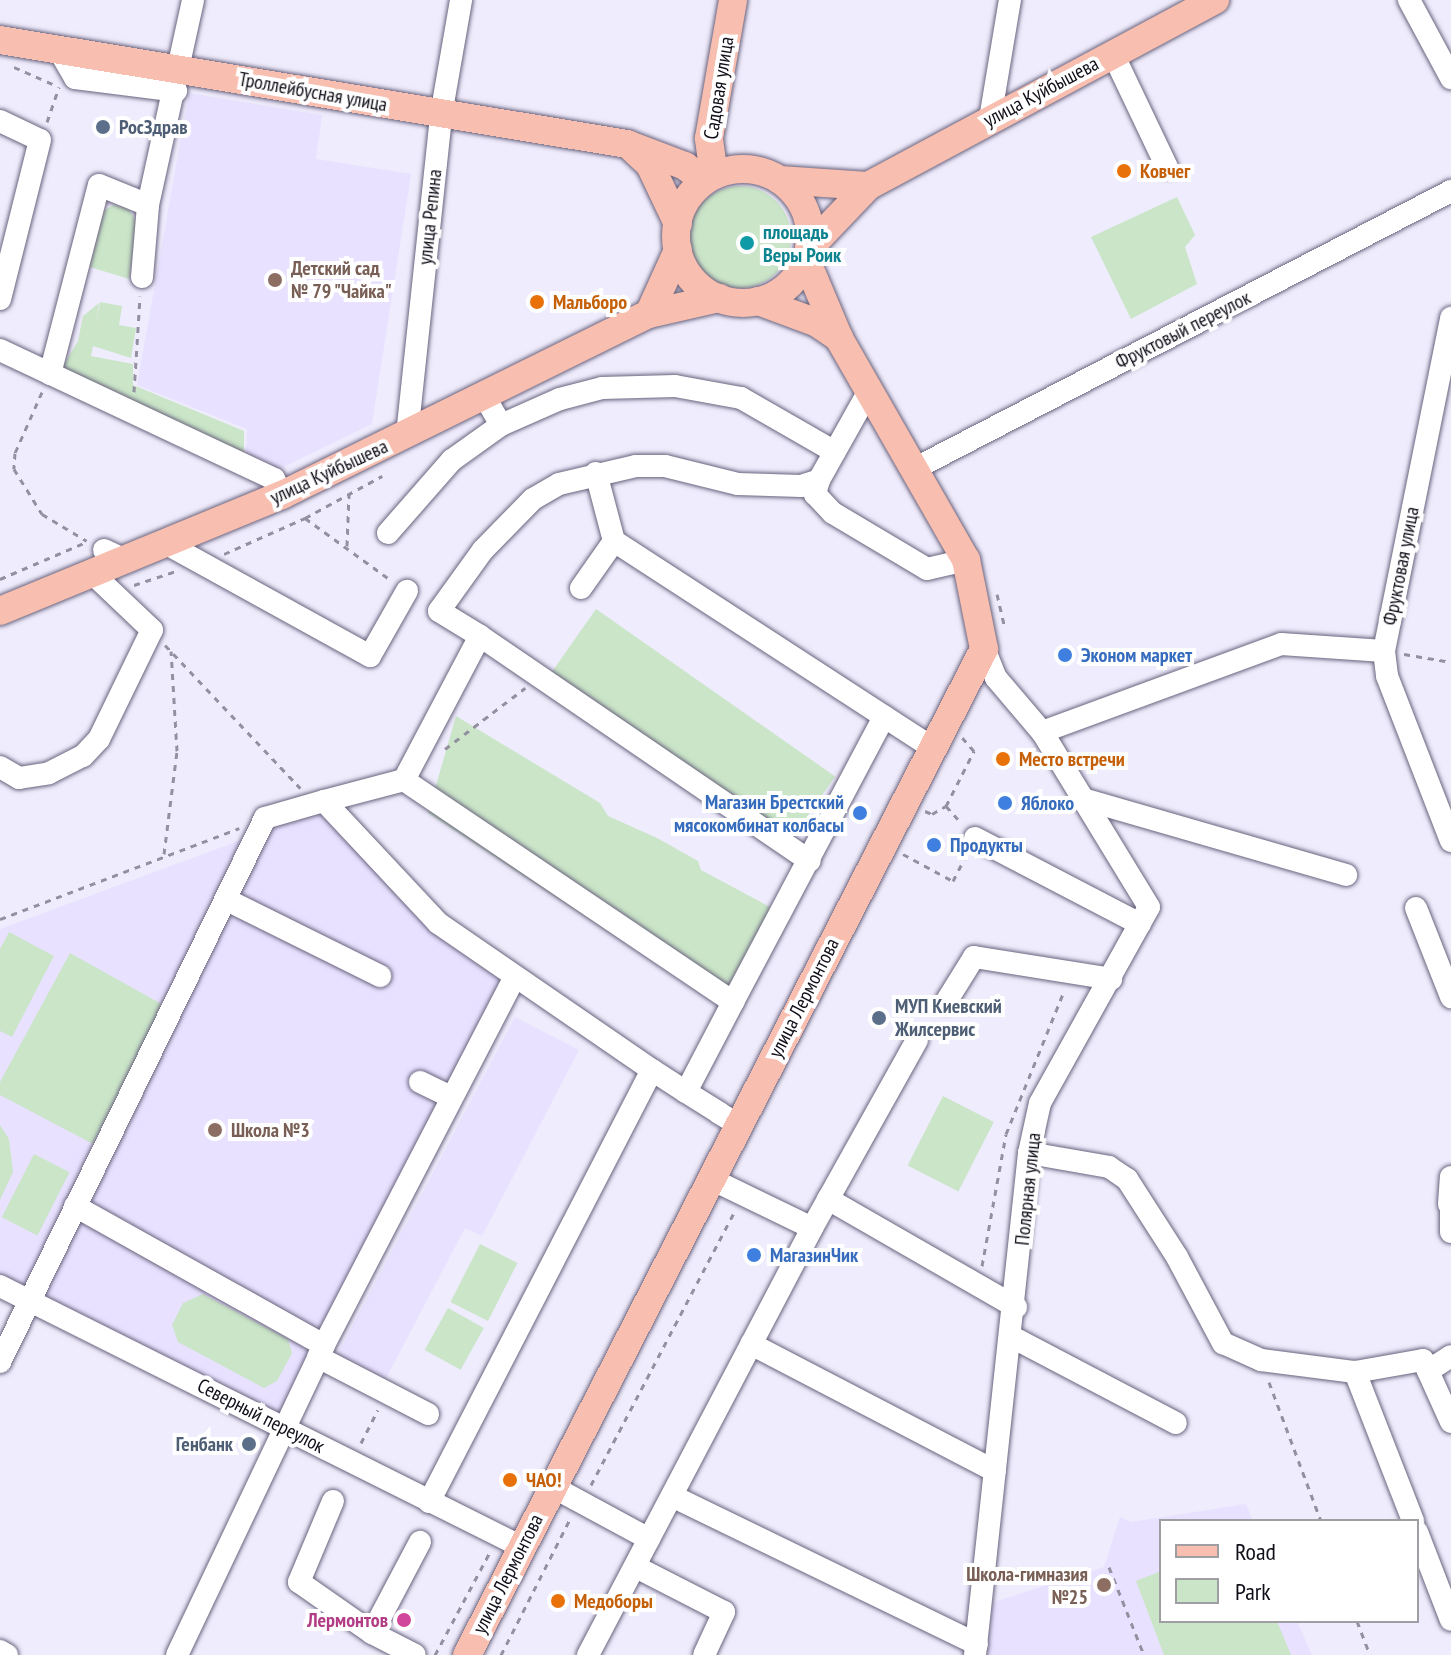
<!DOCTYPE html>
<html>
<head>
<meta charset="utf-8">
<style>
  body { margin:0 }
  #map { position:relative; width:1451px; height:1655px; overflow:hidden; background:#efecfd; font-family:"PT Sans Narrow",sans-serif }
  div>[style] { position:absolute }
  [style*='--x'] { left:calc(var(--x)*1px); top:calc(var(--y)*1px); width:calc(var(--w)*1px); rotate:calc(var(--a)*1deg) }
  .built>* { inset:0; background:#e8e1ff }
  .green>* { inset:0; background:#cae5c8; transform-origin:0 0 }
  .round { border-radius:50% }
  .path>* { height:3px; margin-top:-1.5px; transform-origin:0; background:repeating-linear-gradient(90deg,#93919f 0 6px,transparent 0 12px) }
  .roads { filter:drop-shadow(0 0 2px #69637d) drop-shadow(0 0 2px #69637d) }
  .minor>* { height:22px; margin:-11px; padding:0 11px; transform-origin:11px; border-radius:11px; background:#fff }
  .major>* { height:28px; margin:-14px; padding:0 14px; transform-origin:14px; border-radius:14px; background:#f8beaf }
  .major>.ring { margin:-14px; padding:0; box-sizing:content-box; background:none; border:28px solid #f8beaf; border-radius:50% }
  .dots>* { width:22px; height:22px; translate:-50% -50%; box-sizing:border-box; border:4px solid #fff; border-radius:50% }
  span { translate:-50% -50%; white-space:nowrap; text-align:center; line-height:1.15; -webkit-text-stroke:8px #fff; paint-order:stroke }
  .street-label { font-size:20px; color:#100e18 }
  .service-label { font-size:20px; color:#4e5e75; font-weight:700 }
  .left { translate:0 -50%; text-align:left }
  .right { translate:-100% -50%; text-align:right }
  .food-label { font-size:20px; color:#c56008; font-weight:700 }
  .culture-label { font-size:20px; color:#0d838f; font-weight:700 }
  .education-label { font-size:20px; color:#785e54; font-weight:700 }
  .shop-label { font-size:20px; color:#366cbe; font-weight:700 }
  .hotel-label { font-size:20px; color:#b23c85; font-weight:700 }
  .legend { position:absolute; left:1159px; top:1519px; width:260px; height:104px; box-sizing:border-box; background:#fff; border:2px solid #9f9fa3; margin:0; padding:10px 14px; list-style:none; font-size:24px; color:#100e18 }
  .legend li { display:flex; align-items:center; gap:16px; height:40px }
  .legend b { width:40px; border:2px solid #9f9fa3 }
</style>
</head>
<body>
<div id="map">
  <div class="built">
    <div style="clip-path:polygon(189px 93px,322px 115px,316px 159px,411px 174px,372px 424px,275px 471px,246px 456px,247px 429px,137px 385px)"></div>
    <div style="clip-path:polygon(322px 810px,438px 936px,505px 984px,280px 1415px,0 1275px,0 929px)"></div>
    <div style="clip-path:polygon(515px 1017px,579px 1050px,482px 1236px,465px 1228px,383px 1384px,335px 1359px)"></div>
    <div style="clip-path:polygon(1246px 1504px,1253px 1521px,1161px 1521px,1161px 1621px,1297px 1621px,1312px 1655px,985px 1655px,991px 1603px,1104px 1567px,1120px 1517px,1131px 1522px)"></div>
  </div>
  <div class="green">
    <div class="round" style="left:689px;top:186px;width:102px;height:102px"></div>
    <div style="clip-path:polygon(1177px 197px,1195px 235px,1185px 247px,1197px 284px,1131px 319px,1091px 237px)"></div>
    <div style="clip-path:polygon(113px 205px,128px 208px,138px 224px,129px 279px,90px 267px,102px 212px)"></div>
    <div style="clip-path:polygon(100px 302px,122px 306px,119px 325px,136px 328px,131px 358px,93px 346px,91px 356px,133px 364px,133px 385px,244px 431px,244px 456px,61px 369px,78px 341px,83px 316px,99px 303px,96px 325px)"></div>
    <div style="left:596px;top:609px;width:292px;height:95px;rotate:35deg"></div>
    <div style="clip-path:polygon(456px 716px,600px 803px,608px 816px,657px 838px,698px 861px,701px 870px,772px 908px,721px 1006px,428px 813px)"></div>
    <div style="clip-path:polygon(9px 932px,54px 956px,12px 1037px,0 1031px,0 949px)"></div>
    <div style="clip-path:polygon(70px 953px,165px 1006px,93px 1144px,0 1095px,0 1082px)"></div>
    <div style="left:943px;top:1096px;width:57px;height:78px;rotate:27deg"></div>
    <div style="clip-path:polygon(0 1125px,9px 1139px,13px 1172px,0 1200px)"></div>
    <div style="left:34px;top:1154px;width:40px;height:71px;rotate:27deg"></div>
    <div style="left:480px;top:1244px;width:42px;height:65px;rotate:27deg"></div>
    <div style="clip-path:polygon(203px 1294px,288px 1339px,292px 1353px,277px 1381px,264px 1388px,178px 1342px,172px 1325px,183px 1303px)"></div>
    <div style="left:448px;top:1308px;width:41px;height:48px;rotate:29deg"></div>
    <div style="clip-path:polygon(1161px 1571px,1161px 1621px,1277px 1621px,1291px 1655px,1164px 1655px,1136px 1581px)"></div>
  </div>
  <div class="path">
    <div style="--x:14;--y:67;--w:45;--a:23.7"></div>
    <div style="--x:47;--y:122;--w:37;--a:-71"></div>
    <div style="--x:42;--y:392;--w:67;--a:113.9"></div>
    <div style="--x:15;--y:453;--w:16;--a:94"></div>
    <div style="--x:14;--y:469;--w:53;--a:58.1"></div>
    <div style="--x:42;--y:514;--w:52;--a:31"></div>
    <div style="--x:134;--y:392;--w:96;--a:-86.4"></div>
    <div style="--x:305;--y:518;--w:107;--a:35.9"></div>
    <div style="--x:347;--y:546;--w:52;--a:-87.8"></div>
    <div style="--x:224;--y:554;--w:89;--a:-24"></div>
    <div style="--x:305;--y:518;--w:88;--a:-28.6"></div>
    <div style="--x:0;--y:579;--w:91;--a:-23.2"></div>
    <div style="--x:134;--y:585;--w:44;--a:-18.4"></div>
    <div style="--x:997;--y:594;--w:31;--a:77"></div>
    <div style="--x:165;--y:645;--w:197;--a:46.6"></div>
    <div style="--x:1404;--y:654;--w:48;--a:9.7"></div>
    <div style="--x:445;--y:749;--w:101;--a:-37.3"></div>
    <div style="--x:946;--y:806;--w:24;--a:48"></div>
    <div style="--x:925;--y:811;--w:8;--a:23"></div>
    <div style="--x:932;--y:814;--w:16;--a:-30"></div>
    <div style="--x:946;--y:806;--w:62;--a:-63"></div>
    <div style="--x:974;--y:751;--w:18;--a:-131"></div>
    <div style="--x:164;--y:854;--w:104;--a:-82.8"></div>
    <div style="--x:177;--y:751;--w:100;--a:-93.4"></div>
    <div style="--x:903;--y:854;--w:57;--a:28.4"></div>
    <div style="--x:953;--y:881;--w:28;--a:-63"></div>
    <div style="--x:0;--y:919;--w:256;--a:-20.8"></div>
    <div style="--x:982;--y:1266;--w:134;--a:-79.7"></div>
    <div style="--x:1006;--y:1134;--w:154;--a:-67.9"></div>
    <div style="--x:1269;--y:1382;--w:148;--a:69.5"></div>
    <div style="--x:361;--y:1443;--w:37;--a:-63"></div>
    <div style="--x:591;--y:1485;--w:307;--a:-62.3"></div>
    <div style="--x:1109;--y:1567;--w:95;--a:68.3"></div>
    <div style="--x:1357;--y:1621;--w:36;--a:69"></div>
    <div style="--x:435;--y:1655;--w:117;--a:-61.9"></div>
    <div style="--x:501;--y:1655;--w:153;--a:-63.1"></div>
  </div>
  <div class="roads">
    <div class="minor">
      <div style="--x:1409;--y:0;--w:89;--a:61.7"></div>
      <div style="--x:60;--y:52;--w:30;--a:60"></div>
      <div style="--x:75;--y:78;--w:102;--a:7.3"></div>
      <div style="--x:1113;--y:54;--w:125;--a:64.5"></div>
      <div style="--x:990;--y:119;--w:121;--a:-80.5"></div>
      <div style="--x:0;--y:121;--w:44;--a:25.4"></div>
      <div style="--x:40;--y:140;--w:164;--a:104.1"></div>
      <div style="--x:142;--y:277;--w:72;--a:-85.2"></div>
      <div style="--x:148;--y:205;--w:210;--a:-77.6"></div>
      <div style="--x:0;--y:350;--w:303;--a:25.2"></div>
      <div style="--x:274;--y:479;--w:18;--a:63"></div>
      <div style="--x:50;--y:374;--w:195;--a:-75.5"></div>
      <div style="--x:99;--y:185;--w:53;--a:22.2"></div>
      <div style="--x:501;--y:425;--w:64;--a:-23.8"></div>
      <div style="--x:560;--y:399;--w:43;--a:-14.7"></div>
      <div style="--x:602;--y:388;--w:73;--a:-1.6"></div>
      <div style="--x:675;--y:386;--w:67;--a:10.3"></div>
      <div style="--x:741;--y:398;--w:108;--a:29.9"></div>
      <div style="--x:407;--y:435;--w:322;--a:-83.9"></div>
      <div style="--x:441;--y:115;--w:117;--a:-80.1"></div>
      <div style="--x:914;--y:469;--w:605;--a:-27.37"></div>
      <div style="--x:596;--y:473;--w:70;--a:75.2"></div>
      <div style="--x:819;--y:480;--w:15;--a:106"></div>
      <div style="--x:815;--y:494;--w:26;--a:47"></div>
      <div style="--x:833;--y:513;--w:109;--a:30.8"></div>
      <div style="--x:927;--y:569;--w:40;--a:-13"></div>
      <div style="--x:388;--y:533;--w:97;--a:-48.8"></div>
      <div style="--x:452;--y:460;--w:60;--a:-35.5"></div>
      <div style="--x:501;--y:425;--w:34;--a:-120"></div>
      <div style="--x:167;--y:544;--w:232;--a:28.9"></div>
      <div style="--x:370;--y:656;--w:75;--a:-60.4"></div>
      <div style="--x:104;--y:550;--w:23;--a:25"></div>
      <div style="--x:581;--y:588;--w:57;--a:-54.9"></div>
      <div style="--x:614;--y:541;--w:380;--a:33"></div>
      <div style="--x:480;--y:636;--w:48;--a:-148.6"></div>
      <div style="--x:439;--y:611;--w:75;--a:-54.2"></div>
      <div style="--x:483;--y:550;--w:71;--a:-45.6"></div>
      <div style="--x:533;--y:499;--w:30;--a:-30"></div>
      <div style="--x:559;--y:484;--w:79;--a:-13.2"></div>
      <div style="--x:636;--y:466;--w:29;--a:0"></div>
      <div style="--x:665;--y:466;--w:75;--a:13.9"></div>
      <div style="--x:738;--y:484;--w:63;--a:1.8"></div>
      <div style="--x:801;--y:486;--w:19;--a:-18"></div>
      <div style="--x:819;--y:480;--w:102;--a:-60.7"></div>
      <div style="--x:1384;--y:651;--w:25;--a:83"></div>
      <div style="--x:1387;--y:676;--w:177;--a:68.8"></div>
      <div style="--x:1042;--y:732;--w:255;--a:-20.2"></div>
      <div style="--x:1281;--y:644;--w:103;--a:3.9"></div>
      <div style="--x:1384;--y:651;--w:340;--a:-78.6"></div>
      <div style="--x:0;--y:767;--w:22;--a:30"></div>
      <div style="--x:19;--y:778;--w:30;--a:-9"></div>
      <div style="--x:49;--y:773;--w:38;--a:-27"></div>
      <div style="--x:83;--y:756;--w:23;--a:-47"></div>
      <div style="--x:99;--y:739;--w:121;--a:-64.1"></div>
      <div style="--x:152;--y:630;--w:83;--a:-136.5"></div>
      <div style="--x:404;--y:780;--w:163;--a:-62.2"></div>
      <div style="--x:480;--y:636;--w:399;--a:34.3"></div>
      <div style="--x:1083;--y:799;--w:274;--a:16.1"></div>
      <div style="--x:975;--y:838;--w:186;--a:27.5"></div>
      <div style="--x:227;--y:900;--w:171;--a:26.4"></div>
      <div style="--x:1416;--y:908;--w:96;--a:68.5"></div>
      <div style="--x:733;--y:1002;--w:323;--a:-62.1"></div>
      <div style="--x:946;--y:1002;--w:53;--a:-58.1"></div>
      <div style="--x:974;--y:957;--w:139;--a:9.1"></div>
      <div style="--x:420;--y:1082;--w:34;--a:26"></div>
      <div style="--x:686;--y:1092;--w:102;--a:-62.4"></div>
      <div style="--x:733;--y:1002;--w:397;--a:-146"></div>
      <div style="--x:404;--y:780;--w:83;--a:165.3"></div>
      <div style="--x:324;--y:801;--w:167;--a:46.9"></div>
      <div style="--x:438;--y:923;--w:260;--a:34.5"></div>
      <div style="--x:652;--y:1070;--w:40;--a:32.9"></div>
      <div style="--x:686;--y:1092;--w:39;--a:32"></div>
      <div style="--x:719;--y:1113;--w:23;--a:31"></div>
      <div style="--x:1029;--y:1153;--w:81;--a:9.9"></div>
      <div style="--x:1109;--y:1167;--w:22;--a:34"></div>
      <div style="--x:1127;--y:1179;--w:93;--a:57.3"></div>
      <div style="--x:1177;--y:1257;--w:98;--a:61.9"></div>
      <div style="--x:1223;--y:1343;--w:42;--a:24.1"></div>
      <div style="--x:1261;--y:1360;--w:95;--a:7.3"></div>
      <div style="--x:1355;--y:1372;--w:160;--a:68.7"></div>
      <div style="--x:711;--y:1179;--w:112;--a:25.9"></div>
      <div style="--x:828;--y:1199;--w:217;--a:29.9"></div>
      <div style="--x:1451;--y:1203;--w:29;--a:90"></div>
      <div style="--x:1449;--y:1204;--w:27;--a:-86"></div>
      <div style="--x:75;--y:1206;--w:285;--a:29.2"></div>
      <div style="--x:0;--y:1286;--w:584;--a:26.57"></div>
      <div style="--x:1012;--y:1337;--w:185;--a:27.7"></div>
      <div style="--x:751;--y:1344;--w:275;--a:27.5"></div>
      <div style="--x:318;--y:1357;--w:124;--a:27.4"></div>
      <div style="--x:0;--y:1362;--w:605;--a:-64.03"></div>
      <div style="--x:265;--y:818;--w:61;--a:-16.1"></div>
      <div style="--x:1428;--y:1371;--w:27;--a:-33"></div>
      <div style="--x:1355;--y:1372;--w:69;--a:-10"></div>
      <div style="--x:1423;--y:1360;--w:68;--a:65.7"></div>
      <div style="--x:553;--y:1487;--w:109;--a:28.4"></div>
      <div style="--x:672;--y:1496;--w:339;--a:25.9"></div>
      <div style="--x:333;--y:1501;--w:88;--a:112.8"></div>
      <div style="--x:299;--y:1582;--w:89;--a:34.9"></div>
      <div style="--x:372;--y:1633;--w:48;--a:27.1"></div>
      <div style="--x:429;--y:1502;--w:486;--a:-62.7"></div>
      <div style="--x:1417;--y:1532;--w:94;--a:68.9"></div>
      <div style="--x:636;--y:1567;--w:99;--a:27.1"></div>
      <div style="--x:724;--y:1612;--w:47;--a:114.9"></div>
      <div style="--x:372;--y:1633;--w:103;--a:-62.2"></div>
      <div style="--x:0;--y:1651;--w:8;--a:30"></div>
      <div style="--x:177;--y:1655;--w:343;--a:-64.6"></div>
      <div style="--x:324;--y:1345;--w:413;--a:-62.6"></div>
      <div style="--x:588;--y:1655;--w:482;--a:-62.3"></div>
      <div style="--x:812;--y:1228;--w:215;--a:-60.8"></div>
      <div style="--x:975;--y:1655;--w:505;--a:-83.86"></div>
      <div style="--x:1029;--y:1153;--w:51;--a:-77.6"></div>
      <div style="--x:1040;--y:1103;--w:224;--a:-60.9"></div>
      <div style="--x:1149;--y:907;--w:205;--a:-121.4"></div>
      <div style="--x:1042;--y:732;--w:71;--a:-130.4"></div>
      <div style="--x:996;--y:678;--w:31;--a:-112"></div>
    </div>
    <div class="major">
      <div style="--x:0;--y:40;--w:636;--a:9.42"></div>
      <div style="--x:627;--y:144;--w:62;--a:20.8"></div>
      <div style="--x:685;--y:166;--w:24;--a:38"></div>
      <div style="--x:631;--y:147;--w:26;--a:43"></div>
      <div style="--x:650;--y:165;--w:65;--a:64.6"></div>
      <div class="ring" style="left:676px;top:169px;width:106px;height:106px"></div>
      <div style="--x:714;--y:175;--w:37;--a:-98"></div>
      <div style="--x:709;--y:138;--w:140;--a:-80.1"></div>
      <div style="--x:780;--y:180;--w:88;--a:3.9"></div>
      <div style="--x:809;--y:248;--w:86;--a:-46.4"></div>
      <div style="--x:868;--y:186;--w:394;--a:-28.2"></div>
      <div style="--x:758;--y:301;--w:63;--a:20.4"></div>
      <div style="--x:817;--y:323;--w:27;--a:34"></div>
      <div style="--x:649;--y:314;--w:70;--a:-65.6"></div>
      <div style="--x:0;--y:611;--w:305;--a:-22.4"></div>
      <div style="--x:282;--y:495;--w:409;--a:-26.3"></div>
      <div style="--x:649;--y:314;--w:72;--a:-12.9"></div>
      <div style="--x:467;--y:1655;--w:1131;--a:-62.8"></div>
      <div style="--x:984;--y:649;--w:91;--a:-101.4"></div>
      <div style="--x:966;--y:560;--w:256;--a:-119.8"></div>
      <div style="--x:839;--y:338;--w:85;--a:-112.9"></div>
    </div>
  </div>
  <div class="dots">
    <div style="left:103px;top:127px;background:#5c6f8a"></div>
    <div style="left:1124px;top:171px;background:#e8710a"></div>
    <div style="left:747px;top:243px;background:#0f9aa8"></div>
    <div style="left:275px;top:280px;background:#8d6e63"></div>
    <div style="left:537px;top:302px;background:#e8710a"></div>
    <div style="left:1065px;top:655px;background:#3f7fe0"></div>
    <div style="left:1003px;top:759px;background:#e8710a"></div>
    <div style="left:1005px;top:803px;background:#3f7fe0"></div>
    <div style="left:860px;top:813px;background:#3f7fe0"></div>
    <div style="left:934px;top:845px;background:#3f7fe0"></div>
    <div style="left:879px;top:1018px;background:#5c6f8a"></div>
    <div style="left:215px;top:1130px;background:#8d6e63"></div>
    <div style="left:754px;top:1255px;background:#3f7fe0"></div>
    <div style="left:249px;top:1444px;background:#5c6f8a"></div>
    <div style="left:510px;top:1480px;background:#e8710a"></div>
    <div style="left:1104px;top:1585px;background:#8d6e63"></div>
    <div style="left:558px;top:1601px;background:#e8710a"></div>
    <div style="left:404px;top:1620px;background:#d1479c"></div>
  </div>
  <div class="street-label">
    <span style="left:719px;top:88px;rotate:-81deg">Садовая улица</span>
    <span style="left:313px;top:92px;rotate:10deg">Троллейбусная улица</span>
    <span style="left:1041px;top:92px;rotate:-28deg">улица Куйбышева</span>
    <span style="left:430px;top:217px;rotate:-84deg">улица Репина</span>
    <span style="left:1183px;top:330px;rotate:-27deg">Фруктовый переулок</span>
    <span style="left:329px;top:472px;rotate:-25deg">улица Куйбышева</span>
    <span style="left:1401px;top:566px;rotate:-79deg">Фруктовая улица</span>
    <span style="left:804px;top:998px;rotate:-63deg">улица Лермонтова</span>
    <span style="left:1028px;top:1189px;rotate:-84deg">Полярная улица</span>
    <span style="left:261px;top:1416px;rotate:27deg">Северный переулок</span>
    <span style="left:508px;top:1574px;rotate:-63deg">улица Лермонтова</span>
  </div>
  <div class="service-label">
    <span class="left" style="left:119px;top:127px">РосЗдрав</span>
    <span class="left" style="left:895px;top:1018px">МУП Киевский<br>Жилсервис</span>
    <span class="right" style="left:233px;top:1444px">Генбанк</span>
  </div>
  <div class="food-label">
    <span class="left" style="left:1140px;top:171px">Ковчег</span>
    <span class="left" style="left:553px;top:302px">Мальборо</span>
    <span class="left" style="left:1019px;top:759px">Место встречи</span>
    <span class="left" style="left:526px;top:1480px">ЧАО!</span>
    <span class="left" style="left:574px;top:1601px">Медоборы</span>
  </div>
  <div class="culture-label">
    <span class="left" style="left:763px;top:244px">площадь<br>Веры Роик</span>
  </div>
  <div class="education-label">
    <span class="left" style="left:291px;top:280px">Детский сад<br>№ 79 "Чайка"</span>
    <span class="left" style="left:231px;top:1130px">Школа №3</span>
    <span class="right" style="left:1088px;top:1586px">Школа-гимназия<br>№25</span>
  </div>
  <div class="shop-label">
    <span class="left" style="left:1081px;top:655px">Эконом маркет</span>
    <span class="right" style="left:844px;top:814px">Магазин Брестский<br>мясокомбинат колбасы</span>
    <span class="left" style="left:1021px;top:803px">Яблоко</span>
    <span class="left" style="left:950px;top:845px">Продукты</span>
    <span class="left" style="left:770px;top:1255px">МагазинЧик</span>
  </div>
  <div class="hotel-label">
    <span class="right" style="left:388px;top:1620px">Лермонтов</span>
  </div>
  <ul class="legend">
  <li><b style="height:10px;background:#f8beaf"></b>Road</li>
  <li><b style="height:22px;background:#cae5c8"></b>Park</li>
  </ul>
</div>
</body>
</html>
